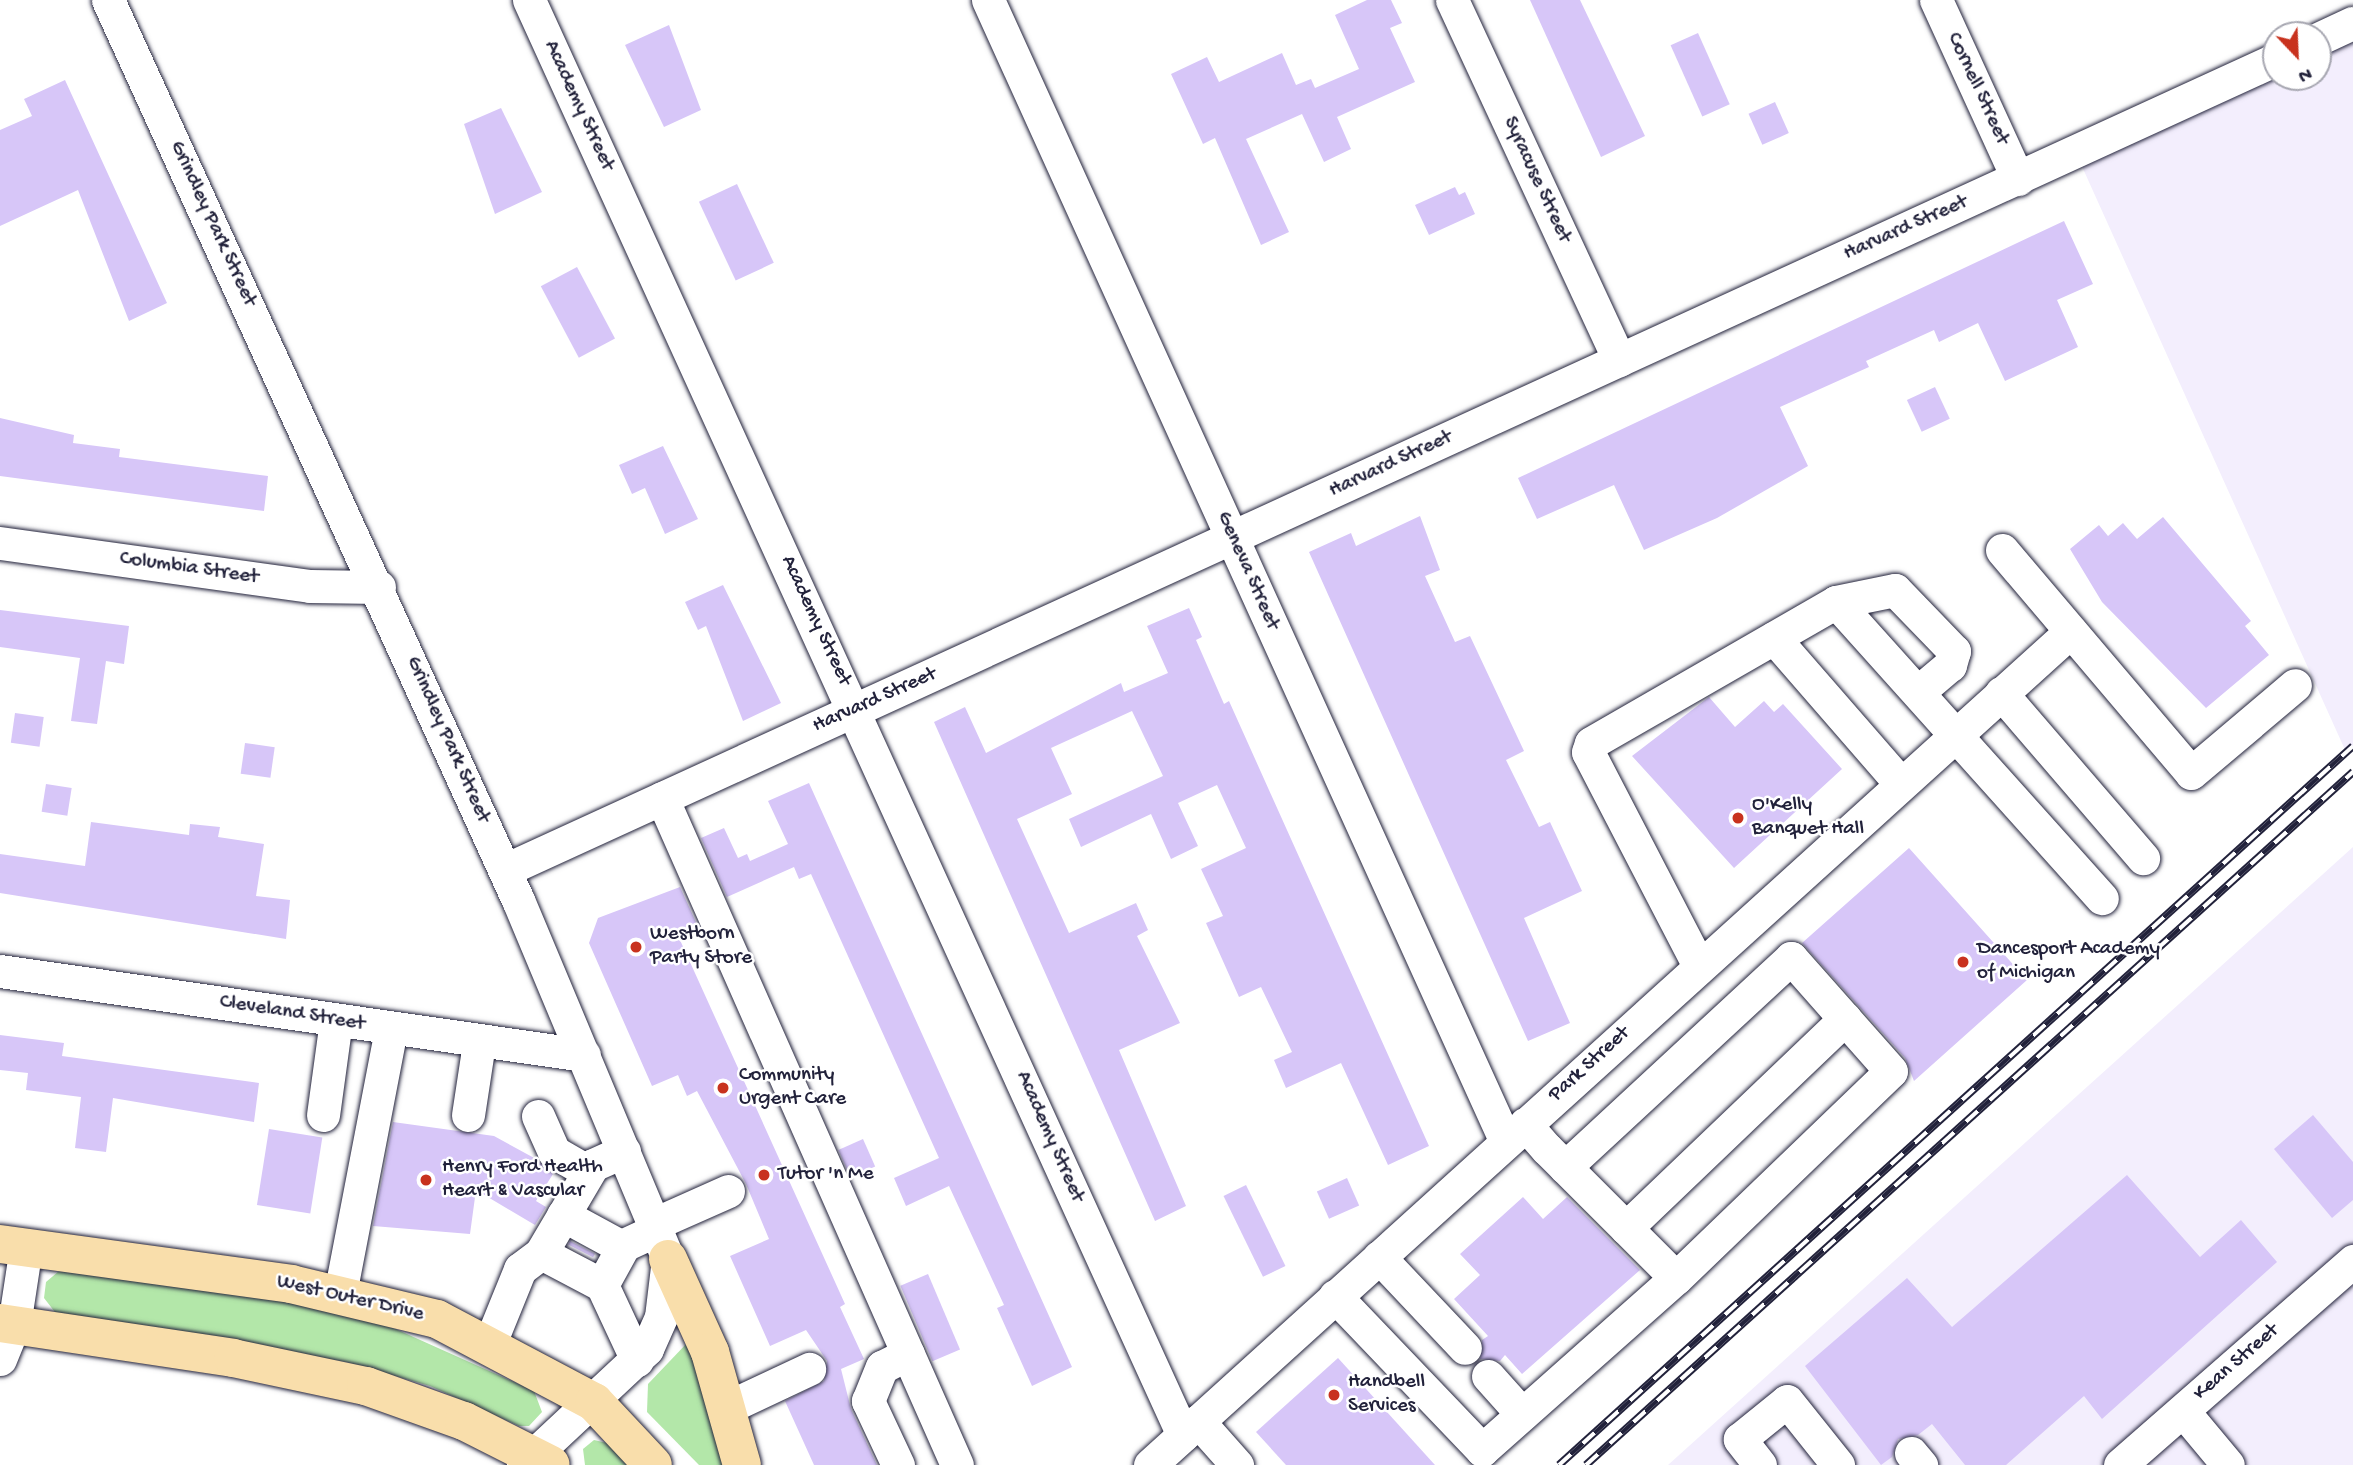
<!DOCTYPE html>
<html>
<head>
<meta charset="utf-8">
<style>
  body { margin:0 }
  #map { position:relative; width:2353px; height:1465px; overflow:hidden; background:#fff; font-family:"Gochi Hand",sans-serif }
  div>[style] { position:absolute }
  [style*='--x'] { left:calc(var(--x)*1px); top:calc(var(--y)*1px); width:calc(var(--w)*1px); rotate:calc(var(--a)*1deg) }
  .built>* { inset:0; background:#f3eefd }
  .green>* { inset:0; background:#b3e7a9 }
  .building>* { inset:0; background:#d7c6f8; transform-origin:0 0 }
  .roads { filter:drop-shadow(0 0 2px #22223b) drop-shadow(0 0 2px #22223b) }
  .minor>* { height:33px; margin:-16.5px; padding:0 16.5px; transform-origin:16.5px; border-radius:16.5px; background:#fff }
  .major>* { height:38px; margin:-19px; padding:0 19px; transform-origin:19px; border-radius:19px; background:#f9deab }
  .rail>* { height:8px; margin-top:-4px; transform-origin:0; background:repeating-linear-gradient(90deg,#fff 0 16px,#22223b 0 32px); box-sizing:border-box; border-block:2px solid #22223b }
  .dots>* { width:19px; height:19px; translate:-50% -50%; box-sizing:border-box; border:4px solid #fff; border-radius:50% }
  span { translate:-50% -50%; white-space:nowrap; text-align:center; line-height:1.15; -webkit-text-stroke:5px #fff; paint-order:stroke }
  .street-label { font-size:21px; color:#22223b }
  .poi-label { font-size:21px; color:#22223b }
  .left { translate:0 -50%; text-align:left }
  .north { position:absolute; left:2262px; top:21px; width:70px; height:70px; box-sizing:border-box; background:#fff; border:2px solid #a7a7b1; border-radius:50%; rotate:157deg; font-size:19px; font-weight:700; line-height:28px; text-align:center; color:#22223b }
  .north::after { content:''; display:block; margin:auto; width:24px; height:32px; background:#c8321e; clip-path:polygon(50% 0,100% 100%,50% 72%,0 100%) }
</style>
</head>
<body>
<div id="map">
  <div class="built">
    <div style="clip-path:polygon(2353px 23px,2353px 746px,2346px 752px,2075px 151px,2276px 77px,2318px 77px,2318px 39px)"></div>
    <div style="clip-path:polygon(2353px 847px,2353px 1465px,1668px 1465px)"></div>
  </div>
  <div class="green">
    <div style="clip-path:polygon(59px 1271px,303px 1304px,389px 1326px,534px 1391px,542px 1412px,529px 1426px,519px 1426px,430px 1386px,346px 1362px,58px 1316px,44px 1298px,46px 1282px)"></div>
    <div style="clip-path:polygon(688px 1342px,731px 1465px,699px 1465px,647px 1412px,648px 1384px)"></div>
    <div style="clip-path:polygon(594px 1440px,607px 1443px,627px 1465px,585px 1465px,583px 1449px)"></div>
  </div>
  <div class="building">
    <div style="clip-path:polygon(1367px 0,1391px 0,1402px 23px,1390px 28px,1415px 82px,1337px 117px,1351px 149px,1324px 162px,1302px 114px,1246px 139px,1289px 232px,1261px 245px,1215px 138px,1203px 144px,1171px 74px,1207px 57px,1219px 82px,1282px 53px,1296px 85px,1311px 79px,1315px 88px,1359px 69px,1335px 15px)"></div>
    <div style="clip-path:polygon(1530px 0,1580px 0,1645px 136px,1601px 157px)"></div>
    <div style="clip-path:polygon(669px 25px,701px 110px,664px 127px,625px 45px)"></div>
    <div style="left:1698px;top:33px;width:78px;height:30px;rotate:66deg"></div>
    <div style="clip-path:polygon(65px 80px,167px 303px,129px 321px,78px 190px,0 226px,0 130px,32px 116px,24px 99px)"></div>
    <div style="left:1775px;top:102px;width:34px;height:29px;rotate:66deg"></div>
    <div style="clip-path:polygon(501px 108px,542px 192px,495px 214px,464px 124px)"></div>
    <div style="left:737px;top:184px;width:87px;height:42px;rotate:65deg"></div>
    <div style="clip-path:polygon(1455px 187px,1459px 195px,1465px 192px,1475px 214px,1429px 235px,1415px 205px)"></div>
    <div style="clip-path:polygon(2064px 221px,2093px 284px,2057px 300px,2078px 347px,2005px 381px,1978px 323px,1939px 342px,1934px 330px,1866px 361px,1869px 367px,1780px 407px,1808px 466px,1717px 518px,1644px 550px,1614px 485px,1537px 519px,1518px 478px)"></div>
    <div style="left:577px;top:267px;width:81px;height:41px;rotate:62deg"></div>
    <div style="left:1935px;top:387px;width:35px;height:31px;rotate:65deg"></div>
    <div style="clip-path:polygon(0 418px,74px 435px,73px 443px,120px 449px,119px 457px,268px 476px,264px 511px,0 476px)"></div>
    <div style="clip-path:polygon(663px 446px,698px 519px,665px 534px,645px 488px,632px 494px,619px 465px)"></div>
    <div style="clip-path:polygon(1420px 516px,1440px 570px,1425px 576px,1455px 642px,1470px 636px,1524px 751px,1506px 760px,1539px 827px,1550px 822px,1582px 891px,1524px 918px,1570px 1023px,1528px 1041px,1309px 552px,1351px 533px,1356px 546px)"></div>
    <div style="clip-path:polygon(2163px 517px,2251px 621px,2245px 626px,2269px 655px,2206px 708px,2102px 602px,2070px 549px,2099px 525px,2108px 536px,2123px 523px,2137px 539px)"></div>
    <div style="clip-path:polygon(723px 585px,781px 703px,743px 721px,706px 626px,698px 630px,685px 602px)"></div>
    <div style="clip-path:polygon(1189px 608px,1202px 637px,1196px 640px,1224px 704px,1229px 701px,1429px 1146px,1388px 1165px,1341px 1063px,1286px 1088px,1274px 1060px,1292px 1052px,1261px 987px,1239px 997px,1206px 923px,1223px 916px,1201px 869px,1246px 848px,1217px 785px,1178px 803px,1198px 846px,1171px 859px,1151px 814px,1081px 847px,1069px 819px,1163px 776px,1132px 711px,1051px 748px,1072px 794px,1017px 819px,1069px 933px,1136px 903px,1148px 930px,1137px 936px,1180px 1023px,1119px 1050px,1186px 1206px,1155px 1221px,934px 722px,965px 707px,986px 753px,1121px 683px,1124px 692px,1168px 673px,1147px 626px)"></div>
    <div style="clip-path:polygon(0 610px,129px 626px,124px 664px,106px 661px,97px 724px,71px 721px,80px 658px,0 647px)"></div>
    <div style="clip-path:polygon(1709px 697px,1735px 727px,1764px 701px,1774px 712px,1783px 704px,1842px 769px,1734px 868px,1632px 756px)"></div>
    <div style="left:15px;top:713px;width:29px;height:30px;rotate:8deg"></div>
    <div style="left:245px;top:743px;width:30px;height:31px;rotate:8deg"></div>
    <div style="clip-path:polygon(809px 783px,1072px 1367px,1032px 1386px,997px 1308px,1004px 1305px,949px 1186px,906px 1206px,894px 1178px,939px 1158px,811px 874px,799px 879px,794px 867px,727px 897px,701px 838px,724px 828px,738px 858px,747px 854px,750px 861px,788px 844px,768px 801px)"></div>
    <div style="left:46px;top:784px;width:26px;height:28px;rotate:9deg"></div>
    <div style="clip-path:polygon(91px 822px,189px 835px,190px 824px,220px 827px,218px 837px,264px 844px,256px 896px,290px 900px,286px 939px,0 893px,0 854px,85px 866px)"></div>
    <div style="clip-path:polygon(1909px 848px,2027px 980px,1914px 1081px,1905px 1058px,1802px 943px)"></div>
    <div style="clip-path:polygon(680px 887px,700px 931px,680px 940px,845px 1304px,840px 1307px,864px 1359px,841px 1369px,851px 1409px,877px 1465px,814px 1465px,785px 1401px,824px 1381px,827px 1361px,806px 1330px,770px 1346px,730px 1256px,769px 1239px,746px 1184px,697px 1091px,687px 1096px,678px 1075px,652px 1086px,589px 943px,598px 918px)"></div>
    <div style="clip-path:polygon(0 1035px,64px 1043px,62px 1056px,259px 1083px,254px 1122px,113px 1098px,106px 1152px,75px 1148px,81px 1097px,26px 1090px,28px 1073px,0 1070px)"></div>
    <div style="clip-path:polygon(2313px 1115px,2353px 1162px,2353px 1200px,2332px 1218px,2274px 1149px)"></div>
    <div style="clip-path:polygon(393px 1122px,494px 1136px,536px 1159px,553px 1174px,536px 1201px,546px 1207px,535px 1225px,476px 1190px,470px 1234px,373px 1226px)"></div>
    <div style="left:269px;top:1129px;width:54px;height:77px;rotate:9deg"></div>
    <div style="left:863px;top:1139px;width:30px;height:27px;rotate:66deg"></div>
    <div style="clip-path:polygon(2127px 1175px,2200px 1257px,2241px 1220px,2277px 1262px,2102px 1419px,2084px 1396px,2006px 1465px,1965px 1465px,1932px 1424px,1918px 1435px,1898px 1439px,1892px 1457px,1881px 1465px,1805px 1366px,1907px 1278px,1952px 1327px)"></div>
    <div style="left:1347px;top:1178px;width:30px;height:33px;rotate:66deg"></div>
    <div style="left:1246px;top:1185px;width:90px;height:25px;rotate:64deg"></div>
    <div style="clip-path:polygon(1523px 1197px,1543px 1219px,1567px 1197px,1640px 1270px,1522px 1374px,1505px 1355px,1500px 1361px,1480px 1359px,1482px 1340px,1488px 1336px,1454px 1299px,1480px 1275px,1460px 1254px)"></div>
    <div style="left:570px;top:1241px;width:28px;height:4px;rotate:27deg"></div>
    <div style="left:928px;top:1274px;width:82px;height:30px;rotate:67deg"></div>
    <div style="clip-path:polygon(1338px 1358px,1435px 1465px,1286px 1465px,1256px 1432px)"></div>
  </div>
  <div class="roads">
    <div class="minor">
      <div style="--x:108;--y:0;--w:989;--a:65.51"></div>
      <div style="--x:518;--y:900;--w:389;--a:67.3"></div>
      <div style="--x:668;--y:1259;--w:58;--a:96.9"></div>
      <div style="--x:661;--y:1317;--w:35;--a:114"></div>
      <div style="--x:647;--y:1349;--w:170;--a:136.9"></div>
      <div style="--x:529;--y:0;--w:1577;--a:65.5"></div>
      <div style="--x:988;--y:0;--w:1254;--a:65.6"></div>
      <div style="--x:1452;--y:0;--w:397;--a:65.1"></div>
      <div style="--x:1936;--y:0;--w:197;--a:65.4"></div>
      <div style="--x:2318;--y:39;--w:38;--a:-25"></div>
      <div style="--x:0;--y:543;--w:313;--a:7.9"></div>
      <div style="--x:310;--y:586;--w:69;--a:0.8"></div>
      <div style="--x:2002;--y:550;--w:292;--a:49.7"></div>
      <div style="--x:2191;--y:773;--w:136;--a:-40.2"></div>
      <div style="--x:1836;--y:602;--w:398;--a:48.1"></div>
      <div style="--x:1774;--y:638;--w:192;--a:49"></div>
      <div style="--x:2001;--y:693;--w:218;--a:49.3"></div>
      <div style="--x:662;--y:798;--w:729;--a:66.14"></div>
      <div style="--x:505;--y:870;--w:1948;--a:-24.6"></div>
      <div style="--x:1699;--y:966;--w:241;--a:-117.4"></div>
      <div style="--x:1588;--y:752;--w:9;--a:-72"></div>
      <div style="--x:1591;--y:743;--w:283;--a:-29.9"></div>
      <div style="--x:1836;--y:602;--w:60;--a:-11.5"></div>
      <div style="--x:1895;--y:590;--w:85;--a:46"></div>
      <div style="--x:1954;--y:651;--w:15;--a:106"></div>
      <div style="--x:1950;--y:665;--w:42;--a:139.8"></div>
      <div style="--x:0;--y:971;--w:590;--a:8.19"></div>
      <div style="--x:323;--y:1115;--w:96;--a:-82.2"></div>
      <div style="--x:468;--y:1115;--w:73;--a:-81.3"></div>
      <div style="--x:538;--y:1116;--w:39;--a:66"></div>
      <div style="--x:554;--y:1152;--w:39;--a:30"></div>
      <div style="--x:1525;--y:1124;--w:33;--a:49"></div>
      <div style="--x:1547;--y:1149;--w:182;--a:45"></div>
      <div style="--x:1676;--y:1278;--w:298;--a:-43.9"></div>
      <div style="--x:1891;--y:1071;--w:151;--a:-131.5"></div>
      <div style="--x:1791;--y:958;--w:308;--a:137.2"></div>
      <div style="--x:563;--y:1215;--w:67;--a:28.5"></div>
      <div style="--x:654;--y:1224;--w:81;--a:-24"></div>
      <div style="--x:1626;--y:1228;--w:303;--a:-43.7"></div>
      <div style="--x:541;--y:1253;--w:69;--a:27.7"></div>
      <div style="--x:602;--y:1285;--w:83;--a:65"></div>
      <div style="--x:1379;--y:1257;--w:125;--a:46.6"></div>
      <div style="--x:602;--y:1285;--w:46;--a:-61.2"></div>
      <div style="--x:624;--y:1245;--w:35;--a:-25"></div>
      <div style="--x:340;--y:1294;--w:270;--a:-79.1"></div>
      <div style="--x:1335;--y:1296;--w:213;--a:46.3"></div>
      <div style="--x:1482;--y:1450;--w:259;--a:-41.6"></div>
      <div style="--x:490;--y:1343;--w:80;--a:-67.9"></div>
      <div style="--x:520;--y:1269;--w:26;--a:-37"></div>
      <div style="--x:541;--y:1253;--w:102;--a:-59.4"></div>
      <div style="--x:593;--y:1165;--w:34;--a:-24"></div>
      <div style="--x:0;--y:1359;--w:37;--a:-68"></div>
      <div style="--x:14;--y:1325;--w:79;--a:-81.3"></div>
      <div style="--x:1488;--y:1376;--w:51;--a:48.2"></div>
      <div style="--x:726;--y:1408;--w:92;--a:-25.2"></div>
      <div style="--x:2183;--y:1411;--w:70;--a:50.2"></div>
      <div style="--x:1198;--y:1421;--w:59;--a:48.4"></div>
      <div style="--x:1911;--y:1453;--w:16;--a:50"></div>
      <div style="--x:898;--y:1465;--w:71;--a:-115.1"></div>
      <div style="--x:868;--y:1401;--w:37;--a:-68"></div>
      <div style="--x:882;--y:1367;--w:29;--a:-27"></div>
      <div style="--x:1150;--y:1465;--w:1242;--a:-42.16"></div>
      <div style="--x:1760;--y:1465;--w:33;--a:-128"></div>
      <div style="--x:1740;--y:1439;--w:60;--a:-39"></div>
      <div style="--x:1787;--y:1401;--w:82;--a:51.4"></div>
      <div style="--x:2120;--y:1465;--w:310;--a:-41.2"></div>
    </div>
    <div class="major">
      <div style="--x:0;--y:1244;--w:294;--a:7.8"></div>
      <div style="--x:291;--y:1284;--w:150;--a:13.5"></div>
      <div style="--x:437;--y:1319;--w:178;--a:27.9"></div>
      <div style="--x:594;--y:1402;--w:86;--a:46.9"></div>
      <div style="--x:668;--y:1259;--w:102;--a:65.7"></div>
      <div style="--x:710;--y:1352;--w:117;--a:74.2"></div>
      <div style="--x:0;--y:1323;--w:236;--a:8.5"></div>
      <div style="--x:233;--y:1358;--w:136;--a:11.9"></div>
      <div style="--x:366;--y:1386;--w:104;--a:19.7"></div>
      <div style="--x:464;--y:1421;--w:97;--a:26.8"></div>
    </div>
  </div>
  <div class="rail">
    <div style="--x:1559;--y:1465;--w:1071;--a:-42.16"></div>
    <div style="--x:1586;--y:1465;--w:1034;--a:-42.1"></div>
  </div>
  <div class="dots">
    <div style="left:1738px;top:818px;background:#c8321e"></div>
    <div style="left:636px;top:947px;background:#c8321e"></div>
    <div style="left:1963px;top:962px;background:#c8321e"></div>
    <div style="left:723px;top:1088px;background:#c8321e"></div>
    <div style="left:764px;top:1175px;background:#c8321e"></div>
    <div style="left:426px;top:1180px;background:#c8321e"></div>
    <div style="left:1334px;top:1395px;background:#c8321e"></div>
  </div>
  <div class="street-label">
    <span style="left:1977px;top:89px;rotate:65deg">Cornell Street</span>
    <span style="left:578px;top:106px;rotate:65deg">Academy Street</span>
    <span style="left:1536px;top:180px;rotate:65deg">Syracuse Street</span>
    <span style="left:212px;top:224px;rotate:65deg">Grindley Park Street</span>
    <span style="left:1906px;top:229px;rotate:-24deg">Harvard Street</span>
    <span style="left:1391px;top:465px;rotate:-25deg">Harvard Street</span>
    <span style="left:189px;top:569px;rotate:8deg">Columbia Street</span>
    <span style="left:1247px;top:571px;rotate:66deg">Geneva Street</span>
    <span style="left:815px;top:621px;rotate:65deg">Academy Street</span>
    <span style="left:875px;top:701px;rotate:-24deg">Harvard Street</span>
    <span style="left:447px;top:740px;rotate:66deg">Grindley Park Street</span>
    <span style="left:292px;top:1014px;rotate:9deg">Cleveland Street</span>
    <span style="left:1590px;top:1065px;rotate:-42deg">Park Street</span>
    <span style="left:1049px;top:1137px;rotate:66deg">Academy Street</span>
    <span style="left:350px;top:1299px;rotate:13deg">West Outer Drive</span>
    <span style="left:2237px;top:1363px;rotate:-41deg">Kean Street</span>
  </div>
  <div class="poi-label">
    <span class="left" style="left:1752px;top:818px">O'Kelly<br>Banquet Hall</span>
    <span class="left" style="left:650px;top:947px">Westborn<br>Party Store</span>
    <span class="left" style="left:1977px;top:962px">Dancesport Academy<br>of Michigan</span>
    <span class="left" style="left:739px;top:1088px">Community<br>Urgent Care</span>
    <span class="left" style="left:442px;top:1180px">Henry Ford Health<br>Heart &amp; Vascular</span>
    <span class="left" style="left:778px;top:1175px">Tutor 'n Me</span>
    <span class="left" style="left:1348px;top:1395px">Handbell<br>Services</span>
  </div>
  <div class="north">N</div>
</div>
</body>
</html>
